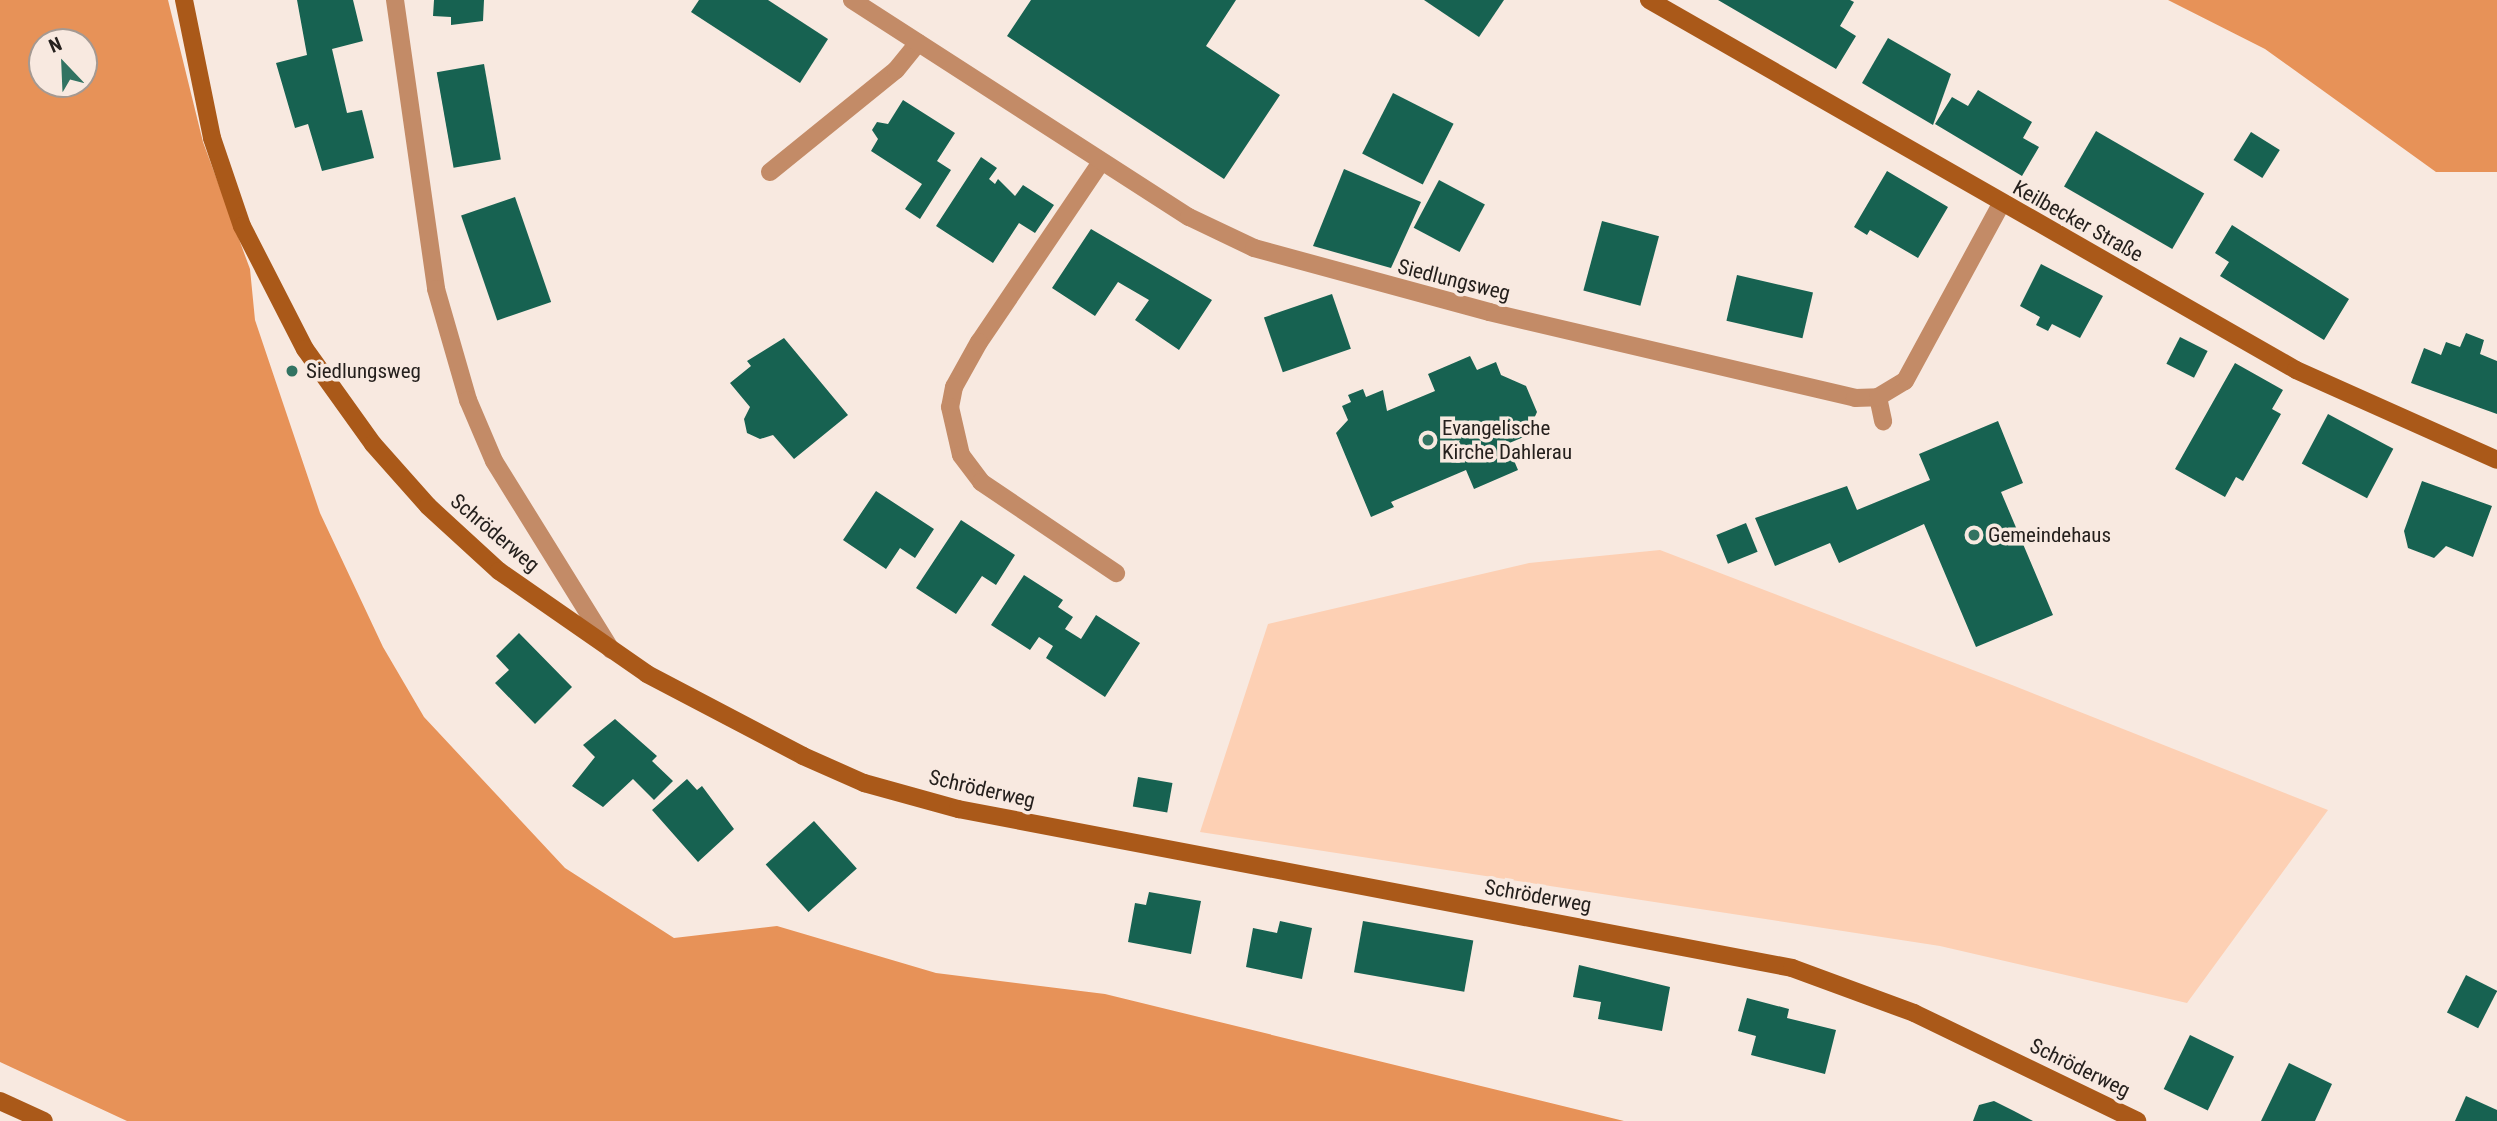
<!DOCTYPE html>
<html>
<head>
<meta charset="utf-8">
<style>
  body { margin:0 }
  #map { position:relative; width:2497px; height:1121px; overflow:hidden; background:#f8e9e0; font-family:"Roboto Condensed",sans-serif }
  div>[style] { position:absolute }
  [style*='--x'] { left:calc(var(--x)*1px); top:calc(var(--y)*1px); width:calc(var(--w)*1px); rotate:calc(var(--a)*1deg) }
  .green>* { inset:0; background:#fdd0b4 }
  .forest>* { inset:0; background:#e79258 }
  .building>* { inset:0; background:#176251; transform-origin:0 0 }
  .service>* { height:18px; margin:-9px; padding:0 9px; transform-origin:9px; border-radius:9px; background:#c38b67 }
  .minor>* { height:18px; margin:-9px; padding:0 9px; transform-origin:9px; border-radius:9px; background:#c38b67 }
  .secondary>* { height:18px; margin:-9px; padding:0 9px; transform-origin:9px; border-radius:9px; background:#aa5919 }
  .dots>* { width:19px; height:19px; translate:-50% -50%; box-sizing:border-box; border:4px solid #f8e9e0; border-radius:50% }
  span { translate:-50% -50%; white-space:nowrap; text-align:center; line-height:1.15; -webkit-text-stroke:7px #f8e9e0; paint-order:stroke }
  .street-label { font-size:21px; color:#25201d }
  .poi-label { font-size:21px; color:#25201d }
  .left { translate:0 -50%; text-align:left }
  .north { position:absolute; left:28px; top:28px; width:70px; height:70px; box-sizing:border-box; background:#f8e9e0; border:2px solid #a49992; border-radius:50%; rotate:337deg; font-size:19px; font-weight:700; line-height:28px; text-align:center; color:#25201d }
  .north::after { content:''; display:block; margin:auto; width:24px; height:32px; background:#327362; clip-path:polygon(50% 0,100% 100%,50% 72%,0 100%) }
</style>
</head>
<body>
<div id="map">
  <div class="green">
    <div style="clip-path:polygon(1660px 550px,2012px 685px,2328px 810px,2187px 1003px,1940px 946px,1200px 832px,1268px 624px,1529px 563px)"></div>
  </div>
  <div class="forest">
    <div style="clip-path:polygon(evenodd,0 0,168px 0,203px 142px,250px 269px,255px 320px,320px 513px,383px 647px,424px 717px,565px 868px,674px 938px,777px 926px,936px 973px,1105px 994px,1624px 1121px,127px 1121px,0 1062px,0 0,42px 42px,84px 42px,84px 84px,42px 84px,42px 42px)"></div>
    <div style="clip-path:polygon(2168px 0,2497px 0,2497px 172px,2436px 172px,2265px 49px)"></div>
  </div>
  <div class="building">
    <div style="clip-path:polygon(297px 0,353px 0,363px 41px,332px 49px,347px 113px,362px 110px,374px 158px,322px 171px,308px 124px,295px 128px,276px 63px,307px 55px)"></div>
    <div style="clip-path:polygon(434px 0,484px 0,483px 21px,451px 25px,451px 17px,433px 16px)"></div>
    <div style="clip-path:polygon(699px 0,768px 0,828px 39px,800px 83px,691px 12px)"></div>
    <div style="clip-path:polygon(1031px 0,1236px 0,1206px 46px,1280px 95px,1224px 179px,1007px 36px)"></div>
    <div style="clip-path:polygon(1424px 0,1504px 0,1479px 37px)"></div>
    <div style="clip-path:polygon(1718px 0,1850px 0,1854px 2px,1840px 26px,1856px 36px,1836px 69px)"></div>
    <div style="clip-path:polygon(1888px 38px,1951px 74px,1933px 125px,1862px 83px)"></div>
    <div style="left:484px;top:64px;width:97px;height:48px;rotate:80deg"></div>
    <div style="clip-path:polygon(1978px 90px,2032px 122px,2023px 138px,2039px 147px,2022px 176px,1935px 124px,1952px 97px,1968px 106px)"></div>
    <div style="left:1393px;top:93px;width:68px;height:68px;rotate:27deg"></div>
    <div style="clip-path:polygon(903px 100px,955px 133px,937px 161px,951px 170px,920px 219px,905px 209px,922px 184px,871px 151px,878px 139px,872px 130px,877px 122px,888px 124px)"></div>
    <div style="left:2096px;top:131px;width:125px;height:64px;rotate:30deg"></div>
    <div style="left:2251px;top:132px;width:34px;height:33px;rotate:32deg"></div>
    <div style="clip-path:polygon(981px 157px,997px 168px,989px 179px,995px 184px,998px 179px,1015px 196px,1023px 185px,1054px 205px,1035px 233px,1019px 223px,993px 263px,936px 226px)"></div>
    <div style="clip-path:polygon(1344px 169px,1421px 202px,1391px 268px,1313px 246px)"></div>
    <div style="clip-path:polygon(1887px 171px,1948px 207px,1918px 258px,1870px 230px,1867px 235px,1854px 227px)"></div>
    <div style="left:1439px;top:180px;width:52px;height:54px;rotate:28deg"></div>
    <div style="left:515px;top:197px;width:111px;height:57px;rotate:71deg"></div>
    <div style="left:1602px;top:221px;width:59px;height:72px;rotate:15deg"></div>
    <div style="clip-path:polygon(2232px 225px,2349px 299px,2324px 340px,2220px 276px,2229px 262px,2215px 253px)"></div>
    <div style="clip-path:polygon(1091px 229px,1212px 300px,1179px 350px,1135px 320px,1149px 300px,1118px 282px,1095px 316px,1052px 288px)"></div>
    <div style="clip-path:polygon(2041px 264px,2103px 296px,2080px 338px,2052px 324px,2048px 331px,2036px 325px,2040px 317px,2020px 306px)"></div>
    <div style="left:1737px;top:275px;width:78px;height:47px;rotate:13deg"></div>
    <div style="left:1332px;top:294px;width:58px;height:72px;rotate:71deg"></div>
    <div style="clip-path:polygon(2466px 333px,2484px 340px,2480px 354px,2497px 361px,2497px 414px,2411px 383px,2424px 348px,2441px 355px,2446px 342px,2460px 347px)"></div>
    <div style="left:2180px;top:337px;width:31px;height:30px;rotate:27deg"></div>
    <div style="clip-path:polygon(784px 338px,848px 415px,794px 459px,773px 435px,760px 439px,747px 433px,744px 419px,750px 407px,730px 383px,751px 366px,747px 361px)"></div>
    <div style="clip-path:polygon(1470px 356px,1477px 370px,1496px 362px,1501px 375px,1526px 386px,1537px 412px,1526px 436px,1507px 444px,1518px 470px,1474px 489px,1466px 470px,1391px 502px,1394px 507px,1371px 517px,1336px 433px,1348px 420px,1342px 406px,1351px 402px,1348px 395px,1363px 389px,1366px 397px,1383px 390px,1387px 411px,1435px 391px,1428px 374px)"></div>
    <div style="clip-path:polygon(2235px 363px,2283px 390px,2272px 409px,2281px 414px,2243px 481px,2236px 477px,2225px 497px,2175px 469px)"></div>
    <div style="left:2328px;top:414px;width:74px;height:56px;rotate:28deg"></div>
    <div style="clip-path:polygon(1998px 421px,2023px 483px,2001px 492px,2053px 615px,1976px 647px,1924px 524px,1839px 563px,1830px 543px,1775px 566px,1755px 518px,1847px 486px,1857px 510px,1930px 480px,1919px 454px)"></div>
    <div style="clip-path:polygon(2422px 481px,2492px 506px,2473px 557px,2446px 546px,2434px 558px,2408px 548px,2404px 531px)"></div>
    <div style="clip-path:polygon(876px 491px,934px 529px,915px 558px,900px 548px,886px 569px,843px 540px)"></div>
    <div style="clip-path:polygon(961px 520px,1015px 555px,996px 585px,982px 576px,956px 614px,916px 588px)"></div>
    <div style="left:1746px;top:523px;width:31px;height:32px;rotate:68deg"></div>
    <div style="clip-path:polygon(1024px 575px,1063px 600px,1058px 607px,1073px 617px,1065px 629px,1081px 639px,1096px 615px,1140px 643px,1105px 697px,1046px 658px,1053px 646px,1039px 637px,1030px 650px,991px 625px)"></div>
    <div style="clip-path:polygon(519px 633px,572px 687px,535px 724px,495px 683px,509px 670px,496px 656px)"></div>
    <div style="clip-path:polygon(615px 719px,657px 756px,652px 761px,673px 781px,654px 800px,633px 779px,603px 807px,572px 786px,595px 757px,583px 745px)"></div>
    <div style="left:1138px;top:777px;width:35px;height:30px;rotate:10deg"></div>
    <div style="clip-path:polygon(687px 779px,697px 790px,702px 786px,734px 829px,698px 862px,652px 810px)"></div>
    <div style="left:814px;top:821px;width:64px;height:65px;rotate:48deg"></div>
    <div style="clip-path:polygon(1149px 892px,1201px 901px,1191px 954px,1128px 942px,1135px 903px,1146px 905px)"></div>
    <div style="clip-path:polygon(1280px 921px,1312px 928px,1302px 979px,1246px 967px,1253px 928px,1277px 933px)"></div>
    <div style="left:1363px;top:921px;width:112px;height:52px;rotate:10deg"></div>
    <div style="clip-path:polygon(1579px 965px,1670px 987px,1662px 1031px,1598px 1019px,1601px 1002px,1573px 997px)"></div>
    <div style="left:2466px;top:975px;width:35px;height:42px;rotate:27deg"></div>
    <div style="clip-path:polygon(1747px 998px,1789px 1009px,1787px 1018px,1836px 1030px,1825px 1074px,1751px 1055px,1756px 1036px,1738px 1031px)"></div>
    <div style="left:2190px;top:1035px;width:49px;height:60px;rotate:26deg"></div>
    <div style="clip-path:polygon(2289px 1063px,2332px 1084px,2315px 1121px,2261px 1121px)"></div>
    <div style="clip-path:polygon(2466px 1096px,2497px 1110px,2497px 1121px,2455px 1121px)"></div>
    <div style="clip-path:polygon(1994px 1101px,2014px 1111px,2033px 1121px,1973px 1121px,1979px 1105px)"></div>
  </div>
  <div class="service">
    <div style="--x:1101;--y:162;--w:217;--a:124.1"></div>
    <div style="--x:979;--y:342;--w:51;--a:119.1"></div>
    <div style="--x:954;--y:387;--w:20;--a:101"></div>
    <div style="--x:950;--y:407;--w:49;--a:77.1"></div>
    <div style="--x:961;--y:455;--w:34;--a:53"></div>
    <div style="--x:981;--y:482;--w:163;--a:34"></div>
    <div style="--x:770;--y:172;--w:162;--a:-39"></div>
    <div style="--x:896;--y:70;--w:35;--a:-51"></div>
    <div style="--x:1878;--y:397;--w:25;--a:78"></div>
  </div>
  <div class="minor">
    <div style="--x:395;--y:0;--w:292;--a:81.9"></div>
    <div style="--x:436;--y:289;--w:116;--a:73.9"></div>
    <div style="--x:468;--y:400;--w:66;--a:66.9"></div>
    <div style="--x:494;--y:461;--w:222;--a:58.2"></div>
    <div style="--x:852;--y:0;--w:401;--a:32.8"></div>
    <div style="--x:1189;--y:217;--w:72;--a:25.5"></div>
    <div style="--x:1254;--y:248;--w:244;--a:15.2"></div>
    <div style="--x:1489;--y:312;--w:376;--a:13.2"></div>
    <div style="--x:1855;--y:398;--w:23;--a:-2"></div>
    <div style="--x:1878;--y:397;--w:31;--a:-31"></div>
    <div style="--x:1905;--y:381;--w:201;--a:-61.5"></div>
  </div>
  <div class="secondary">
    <div style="--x:184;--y:0;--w:141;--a:78.5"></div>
    <div style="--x:212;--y:138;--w:93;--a:71.2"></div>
    <div style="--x:242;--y:226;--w:138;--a:62.9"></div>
    <div style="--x:305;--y:349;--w:117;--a:54.4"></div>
    <div style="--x:373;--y:444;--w:83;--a:48.4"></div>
    <div style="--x:428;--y:506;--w:96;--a:42.5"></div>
    <div style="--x:499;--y:571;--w:180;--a:34.8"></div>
    <div style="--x:647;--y:674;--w:176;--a:27.7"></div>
    <div style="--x:803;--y:756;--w:67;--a:23.9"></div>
    <div style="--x:864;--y:783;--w:98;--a:15.5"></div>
    <div style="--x:958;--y:809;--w:849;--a:10.79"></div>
    <div style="--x:1792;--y:968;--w:130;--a:20.2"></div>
    <div style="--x:1914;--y:1013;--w:248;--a:25.8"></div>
    <div style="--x:1649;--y:0;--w:745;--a:29.76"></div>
    <div style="--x:2296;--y:370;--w:220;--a:24.1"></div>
    <div style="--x:0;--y:1101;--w:48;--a:24.4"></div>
  </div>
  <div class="dots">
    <div style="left:292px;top:371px;background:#327362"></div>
    <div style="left:1428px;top:440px;background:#327362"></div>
    <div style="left:1974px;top:535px;background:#327362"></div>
  </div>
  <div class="street-label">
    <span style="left:2078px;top:221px;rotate:29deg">Keilbecker Straße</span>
    <span style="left:1454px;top:280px;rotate:14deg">Siedlungsweg</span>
    <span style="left:495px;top:533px;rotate:40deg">Schröderweg</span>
    <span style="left:982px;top:789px;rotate:13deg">Schröderweg</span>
    <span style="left:1538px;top:896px;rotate:10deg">Schröderweg</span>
    <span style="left:2080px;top:1068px;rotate:26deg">Schröderweg</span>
  </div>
  <div class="poi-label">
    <span class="left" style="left:306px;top:371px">Siedlungsweg</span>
    <span class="left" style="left:1442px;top:440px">Evangelische<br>Kirche Dahlerau</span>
    <span class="left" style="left:1988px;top:535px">Gemeindehaus</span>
  </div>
  <div class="north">N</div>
</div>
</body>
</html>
